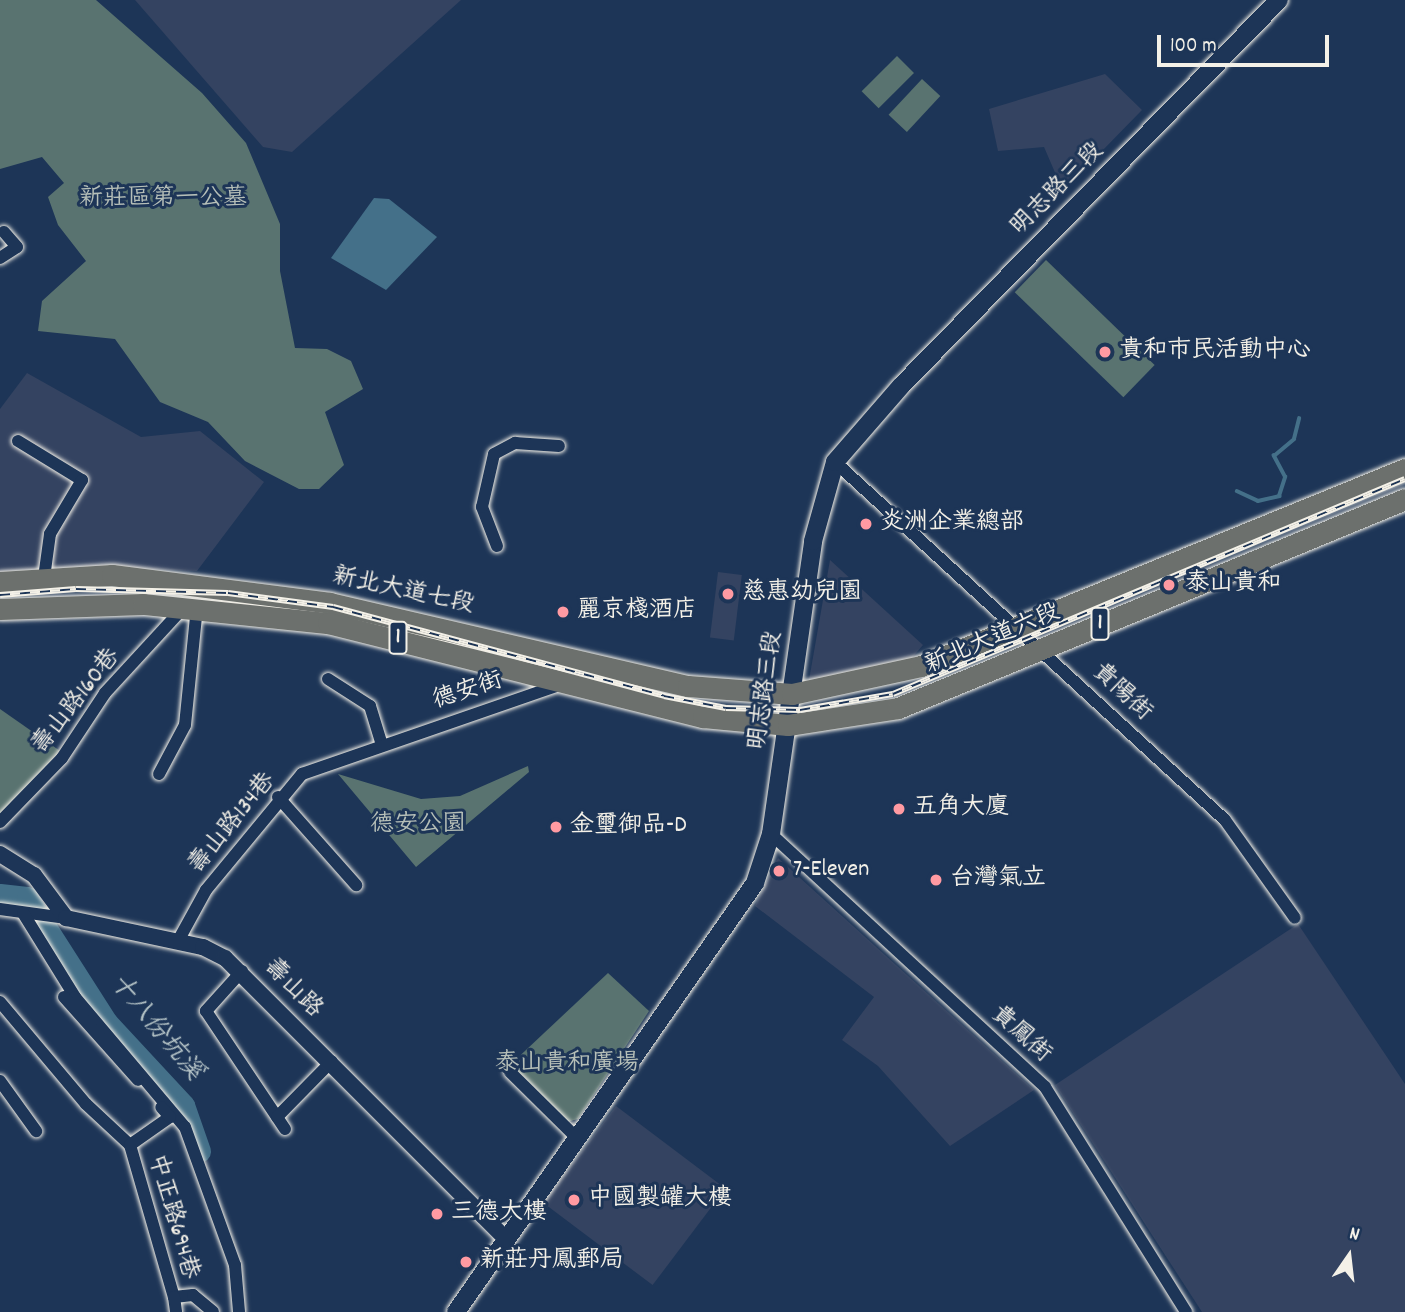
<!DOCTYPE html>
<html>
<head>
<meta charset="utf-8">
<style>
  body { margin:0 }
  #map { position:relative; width:1405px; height:1312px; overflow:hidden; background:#1d3557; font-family:Dekko,"LXGW WenKai TC",sans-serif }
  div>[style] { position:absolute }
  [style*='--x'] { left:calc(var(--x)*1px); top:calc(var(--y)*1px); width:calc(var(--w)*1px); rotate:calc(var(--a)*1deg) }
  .built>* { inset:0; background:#344361; transform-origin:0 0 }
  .green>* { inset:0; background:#597370; transform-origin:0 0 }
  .water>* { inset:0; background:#447089 }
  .stream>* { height:3.5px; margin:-1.75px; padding:0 1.75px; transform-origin:1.75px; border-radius:1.75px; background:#447089 }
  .river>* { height:21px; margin:-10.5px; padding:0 10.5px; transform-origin:10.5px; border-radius:10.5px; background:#447089 }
  .roads { filter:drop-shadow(0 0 2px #f4f1e8) drop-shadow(0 0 2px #f4f1e8) }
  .minor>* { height:12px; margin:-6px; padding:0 6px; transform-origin:6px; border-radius:6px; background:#1d3557 }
  .tertiary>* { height:16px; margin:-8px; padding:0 8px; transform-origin:8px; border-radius:8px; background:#1d3557 }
  .secondary>* { height:18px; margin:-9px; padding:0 9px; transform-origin:9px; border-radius:9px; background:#1d3557 }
  .primary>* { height:21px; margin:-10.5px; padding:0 10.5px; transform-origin:10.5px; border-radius:10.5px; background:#6c706d }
  .rail>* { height:6px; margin-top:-3px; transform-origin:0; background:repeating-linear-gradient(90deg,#1d3557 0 10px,#f4f1e8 0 20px); box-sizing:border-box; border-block:2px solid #f4f1e8 }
  .dots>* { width:19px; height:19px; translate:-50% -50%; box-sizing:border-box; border:4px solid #1d3557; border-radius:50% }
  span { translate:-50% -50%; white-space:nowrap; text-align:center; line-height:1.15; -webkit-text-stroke:6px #1d3557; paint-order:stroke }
  .shield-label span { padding:2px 5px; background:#1d3557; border:2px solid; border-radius:5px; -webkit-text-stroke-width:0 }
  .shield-label { font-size:23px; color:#f4f1e8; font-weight:700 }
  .street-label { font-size:24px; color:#f4f1e8 }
  .park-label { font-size:24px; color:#b6bfb8 }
  .poi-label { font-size:24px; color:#f4f1e8 }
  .left { translate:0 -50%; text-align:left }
  .water-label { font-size:26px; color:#b6c4c7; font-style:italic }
  .north { position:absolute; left:1314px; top:1221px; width:70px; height:70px; -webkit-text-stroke:5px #1d3557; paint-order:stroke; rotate:14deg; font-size:19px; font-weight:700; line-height:28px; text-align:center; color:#f4f1e8 }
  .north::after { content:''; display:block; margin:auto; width:24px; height:32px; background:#f4f1e8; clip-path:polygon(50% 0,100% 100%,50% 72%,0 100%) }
  .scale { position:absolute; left:1157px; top:35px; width:172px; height:32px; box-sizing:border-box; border:4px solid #f4f1e8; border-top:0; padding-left:9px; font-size:21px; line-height:24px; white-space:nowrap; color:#f4f1e8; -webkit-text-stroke:5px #1d3557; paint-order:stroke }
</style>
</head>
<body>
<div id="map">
  <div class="built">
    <div style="clip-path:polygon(135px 0,461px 0,292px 152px,263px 147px)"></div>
    <div style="clip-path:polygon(1105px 74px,1142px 110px,1063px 191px,1044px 147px,998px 151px,989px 109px)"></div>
    <div style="clip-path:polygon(27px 373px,141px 437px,200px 431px,264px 482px,197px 571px,101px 567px,0 574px,0 409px)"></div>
    <div style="clip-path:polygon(830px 560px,923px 645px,905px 666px,809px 680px)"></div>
    <div style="left:718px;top:572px;width:24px;height:66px;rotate:7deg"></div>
    <div style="clip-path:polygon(778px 858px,1034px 1090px,950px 1146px,878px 1066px,842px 1040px,874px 997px,755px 906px)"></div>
    <div style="clip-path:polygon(1298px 924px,1405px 1084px,1405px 1312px,1202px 1312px,1055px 1085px)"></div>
    <div style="left:616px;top:1106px;width:137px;height:121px;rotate:37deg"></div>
  </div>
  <div class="green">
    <div style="clip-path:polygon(0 0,96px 0,202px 93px,246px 143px,280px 224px,280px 271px,295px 348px,327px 349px,351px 361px,363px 389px,325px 412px,344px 465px,319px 489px,299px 489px,245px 461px,208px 422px,160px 402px,115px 339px,38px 331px,42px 301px,86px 261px,58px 225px,48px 197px,64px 183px,42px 157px,0 169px)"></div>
    <div style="left:897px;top:56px;width:24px;height:50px;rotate:45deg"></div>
    <div style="left:922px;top:79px;width:25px;height:49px;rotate:43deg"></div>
    <div style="left:1046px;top:260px;width:151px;height:45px;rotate:44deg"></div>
    <div style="clip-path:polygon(0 709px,63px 753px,0 816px)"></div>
    <div style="clip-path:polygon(528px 766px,529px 772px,416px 867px,338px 774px,421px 799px,460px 796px)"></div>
    <div style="clip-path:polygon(608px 973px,649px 1011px,578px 1119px,567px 1122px,510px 1065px)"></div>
  </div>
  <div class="water">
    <div style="clip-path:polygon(374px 198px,389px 199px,437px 237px,386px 290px,331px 258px)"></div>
  </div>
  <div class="stream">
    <div style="--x:1237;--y:491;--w:23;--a:25"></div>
    <div style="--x:1258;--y:501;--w:22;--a:-13"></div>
    <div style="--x:1279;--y:496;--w:20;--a:-72"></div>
    <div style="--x:1285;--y:477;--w:24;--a:-118"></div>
    <div style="--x:1274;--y:456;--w:26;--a:-40"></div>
    <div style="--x:1294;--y:439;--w:21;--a:-76"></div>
  </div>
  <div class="river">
    <div style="--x:0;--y:894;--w:27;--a:6"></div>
    <div style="--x:27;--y:897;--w:148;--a:57.4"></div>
    <div style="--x:107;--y:1022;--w:113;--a:47.1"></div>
    <div style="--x:184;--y:1105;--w:49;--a:70.8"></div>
  </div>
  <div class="roads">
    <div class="minor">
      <div style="--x:0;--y:258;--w:20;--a:-33"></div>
      <div style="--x:17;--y:247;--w:20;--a:-131"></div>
      <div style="--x:18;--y:441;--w:75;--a:31.4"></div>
      <div style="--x:82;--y:480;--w:63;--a:120.7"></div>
      <div style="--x:50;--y:534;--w:44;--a:97.8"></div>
      <div style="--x:835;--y:462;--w:529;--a:42.55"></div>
      <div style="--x:1225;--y:820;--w:120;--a:54.5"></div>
      <div style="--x:497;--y:546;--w:42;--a:-111"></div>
      <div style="--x:482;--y:507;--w:54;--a:-77.2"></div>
      <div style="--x:494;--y:454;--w:24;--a:-28"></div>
      <div style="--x:515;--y:443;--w:44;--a:3.9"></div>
      <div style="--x:328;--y:679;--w:50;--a:32.7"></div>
      <div style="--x:370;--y:706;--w:38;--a:73"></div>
      <div style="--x:159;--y:774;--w:55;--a:-62"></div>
      <div style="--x:185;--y:725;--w:119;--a:-84.2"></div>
      <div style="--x:278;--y:797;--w:118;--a:48.4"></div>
      <div style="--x:0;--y:822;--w:89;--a:-45.9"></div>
      <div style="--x:62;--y:758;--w:78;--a:-56.5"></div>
      <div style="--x:105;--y:693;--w:118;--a:-47.4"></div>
      <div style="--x:771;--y:834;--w:373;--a:42.7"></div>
      <div style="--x:1045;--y:1087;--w:266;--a:57.9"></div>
      <div style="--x:0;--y:909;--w:67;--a:7.8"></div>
      <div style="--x:23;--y:913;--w:99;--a:58.2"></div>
      <div style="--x:75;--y:997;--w:170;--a:49.8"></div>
      <div style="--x:185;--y:1127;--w:147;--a:70.1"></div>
      <div style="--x:235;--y:1265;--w:47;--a:85.1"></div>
      <div style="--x:178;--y:941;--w:58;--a:-61.2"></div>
      <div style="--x:206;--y:890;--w:151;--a:-50.4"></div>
      <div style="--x:302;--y:774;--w:281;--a:-19.1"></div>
      <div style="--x:567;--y:682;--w:34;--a:-30"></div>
      <div style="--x:242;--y:971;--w:54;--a:132"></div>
      <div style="--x:206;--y:1011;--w:142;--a:56.2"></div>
      <div style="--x:64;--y:997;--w:111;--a:48.3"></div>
      <div style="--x:0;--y:1002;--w:133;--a:49.9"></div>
      <div style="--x:86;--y:1104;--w:60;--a:43"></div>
      <div style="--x:130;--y:1145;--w:158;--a:73.9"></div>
      <div style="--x:174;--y:1297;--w:19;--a:-6"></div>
      <div style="--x:193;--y:1295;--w:26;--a:40"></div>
      <div style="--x:510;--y:1072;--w:95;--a:44.6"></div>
      <div style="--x:0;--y:1081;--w:62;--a:54.2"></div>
      <div style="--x:277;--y:1117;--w:78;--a:-45.5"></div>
      <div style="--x:130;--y:1145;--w:49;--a:-35"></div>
      <div style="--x:170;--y:1117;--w:13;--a:-132"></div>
      <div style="--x:174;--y:1297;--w:15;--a:82"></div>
    </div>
    <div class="tertiary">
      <div style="--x:0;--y:854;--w:40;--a:32"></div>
      <div style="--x:34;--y:875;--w:54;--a:53.3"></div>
      <div style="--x:66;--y:918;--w:140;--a:12"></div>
      <div style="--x:203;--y:947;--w:25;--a:27"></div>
      <div style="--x:225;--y:958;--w:397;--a:45"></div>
    </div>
    <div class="secondary">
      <div style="--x:456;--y:1312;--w:523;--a:-55.12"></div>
      <div style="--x:755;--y:883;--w:52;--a:-71.9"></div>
      <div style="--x:771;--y:834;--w:296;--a:-81.8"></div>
      <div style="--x:813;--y:541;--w:82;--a:-74.4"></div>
      <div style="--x:835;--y:462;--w:101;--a:-49"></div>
      <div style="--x:901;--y:386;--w:540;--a:-45.6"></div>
    </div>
    <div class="primary">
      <div style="--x:0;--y:582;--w:112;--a:-3.6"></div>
      <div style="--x:112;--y:575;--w:220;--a:7.3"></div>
      <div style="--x:330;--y:603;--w:367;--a:13.1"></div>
      <div style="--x:688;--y:686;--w:104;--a:4.4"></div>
      <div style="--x:792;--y:694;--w:132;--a:-12.2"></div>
      <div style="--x:921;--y:666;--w:523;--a:-22.15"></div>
      <div style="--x:0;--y:609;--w:143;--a:-2"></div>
      <div style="--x:143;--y:604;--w:186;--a:5.9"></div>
      <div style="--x:328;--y:623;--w:387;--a:14.1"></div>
      <div style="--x:703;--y:717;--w:85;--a:5.4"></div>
      <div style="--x:788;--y:725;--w:111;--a:-8.8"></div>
      <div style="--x:898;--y:708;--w:548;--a:-22.4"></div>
    </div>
  </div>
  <div class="rail">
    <div style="--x:0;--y:595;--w:76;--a:-4.5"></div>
    <div style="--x:76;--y:589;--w:152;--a:1.5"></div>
    <div style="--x:228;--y:593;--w:106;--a:7.6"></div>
    <div style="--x:333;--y:607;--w:343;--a:15"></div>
    <div style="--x:664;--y:696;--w:63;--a:11"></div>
    <div style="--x:726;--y:708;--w:74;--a:1.5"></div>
    <div style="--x:800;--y:710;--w:94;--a:-9.8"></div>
    <div style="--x:893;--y:694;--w:555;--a:-22.78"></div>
  </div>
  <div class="dots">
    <div style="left:1105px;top:352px;background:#ff9aa2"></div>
    <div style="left:866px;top:524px;background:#ff9aa2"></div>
    <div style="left:1169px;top:585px;background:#ff9aa2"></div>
    <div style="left:728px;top:594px;background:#ff9aa2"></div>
    <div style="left:563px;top:612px;background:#ff9aa2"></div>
    <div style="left:899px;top:809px;background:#ff9aa2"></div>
    <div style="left:556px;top:827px;background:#ff9aa2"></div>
    <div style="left:779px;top:871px;background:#ff9aa2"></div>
    <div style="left:936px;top:880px;background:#ff9aa2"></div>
    <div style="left:574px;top:1200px;background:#ff9aa2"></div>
    <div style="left:437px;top:1214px;background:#ff9aa2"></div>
    <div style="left:466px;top:1262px;background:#ff9aa2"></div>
  </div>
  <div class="shield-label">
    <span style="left:1100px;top:624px">1</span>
    <span style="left:398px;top:638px">1</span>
  </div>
  <div class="street-label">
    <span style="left:1058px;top:190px;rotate:-45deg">明志路三段</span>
    <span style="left:403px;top:592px;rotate:12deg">新北大道七段</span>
    <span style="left:993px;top:640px;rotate:-23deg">新北大道六段</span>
    <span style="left:767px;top:691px;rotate:-82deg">明志路三段</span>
    <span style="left:468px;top:692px;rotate:-18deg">德安街</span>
    <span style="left:1121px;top:693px;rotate:43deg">貴陽街</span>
    <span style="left:77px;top:702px;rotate:-52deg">壽山路160巷</span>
    <span style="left:233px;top:824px;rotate:-51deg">壽山路134巷</span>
    <span style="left:292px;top:989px;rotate:45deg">壽山路</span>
    <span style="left:1020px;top:1035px;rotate:42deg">貴鳳街</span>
    <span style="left:172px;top:1217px;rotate:74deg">中正路694巷</span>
  </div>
  <div class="park-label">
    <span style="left:163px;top:200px">新莊區第一公墓</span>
    <span style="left:418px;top:826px">德安公園</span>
    <span style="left:567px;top:1065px">泰山貴和廣場</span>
  </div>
  <div class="poi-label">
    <span class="left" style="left:1119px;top:352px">貴和市民活動中心</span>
    <span class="left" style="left:880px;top:524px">炎洲企業總部</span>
    <span class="left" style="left:1185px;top:585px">泰山貴和</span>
    <span class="left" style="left:742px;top:594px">慈惠幼兒園</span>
    <span class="left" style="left:577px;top:612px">麗京棧酒店</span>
    <span class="left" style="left:913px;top:809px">五角大廈</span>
    <span class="left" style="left:570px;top:827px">金璽御品-D</span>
    <span class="left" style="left:793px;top:871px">7-Eleven</span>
    <span class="left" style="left:950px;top:880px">台灣氣立</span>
    <span class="left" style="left:588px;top:1200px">中國製罐大樓</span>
    <span class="left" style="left:451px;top:1214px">三德大樓</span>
    <span class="left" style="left:480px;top:1262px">新莊丹鳳郵局</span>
  </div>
  <div class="water-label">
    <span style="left:155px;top:1028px;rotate:50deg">十八份坑溪</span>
  </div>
  <div class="north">N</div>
  <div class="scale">100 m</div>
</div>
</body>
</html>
